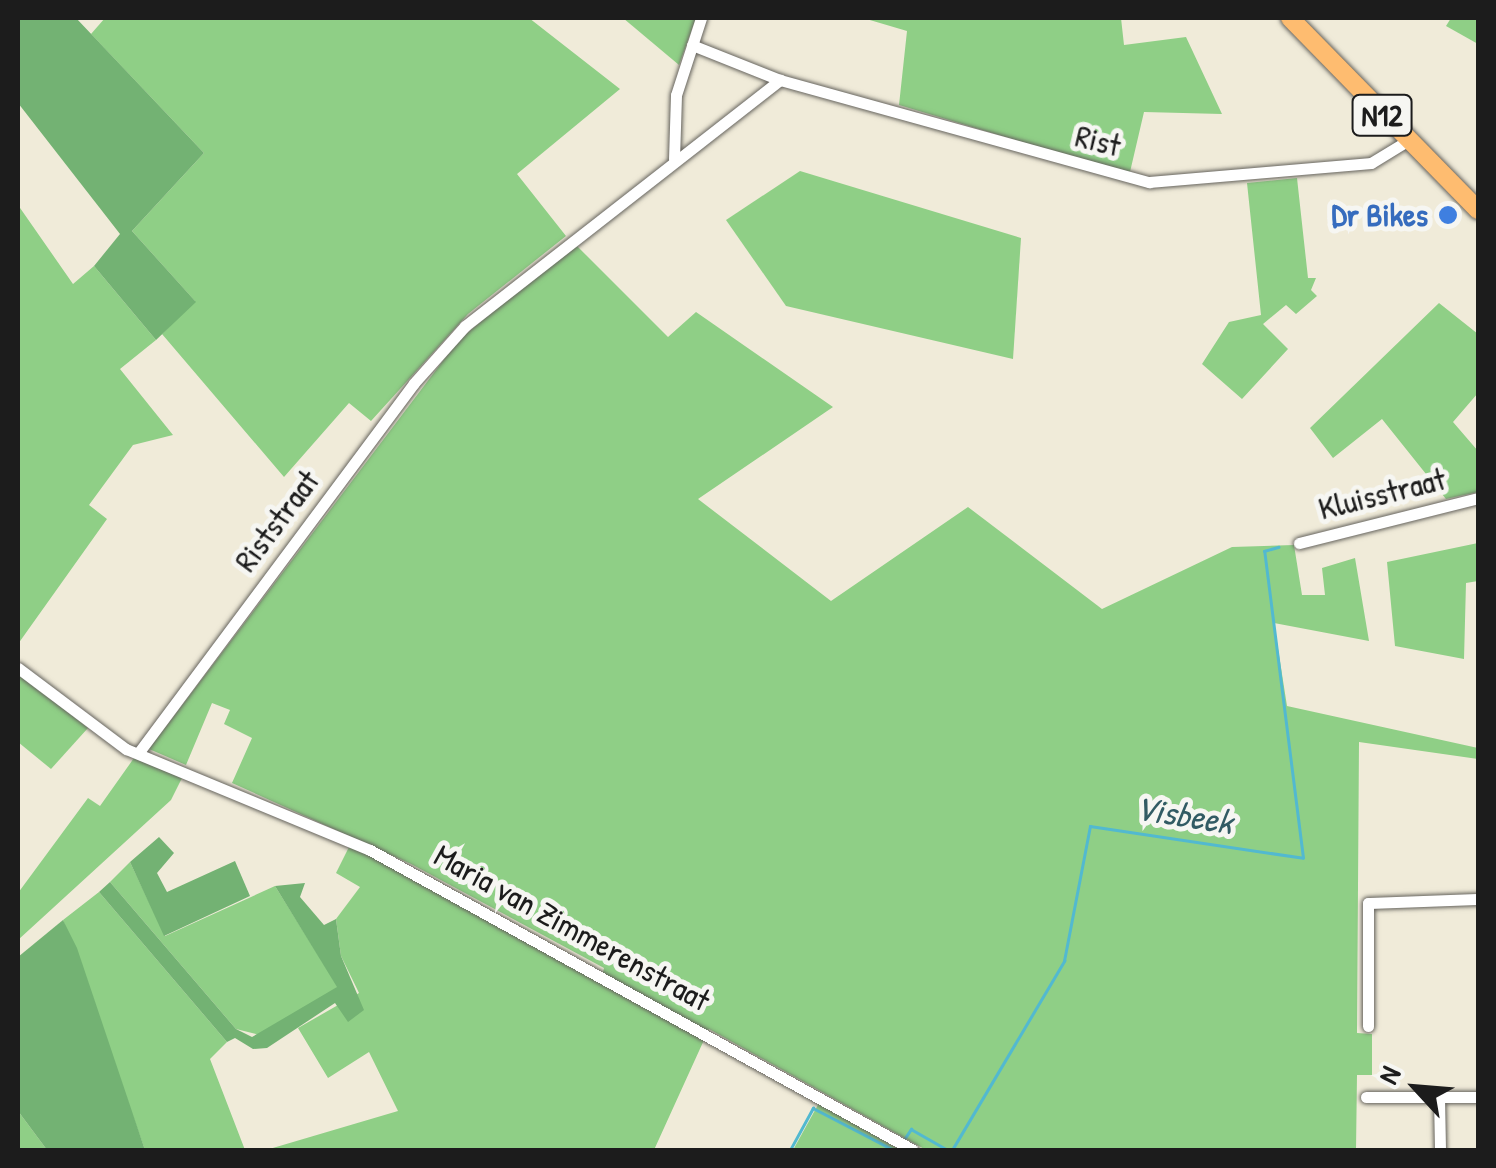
<!DOCTYPE html>
<html>
<head>
<meta charset="utf-8">
<style>
  body { margin:0 }
  #map { position:relative; width:1496px; height:1168px; overflow:hidden; background:#f0ebd9; font-family:"Patrick Hand",sans-serif }
  div>[style] { position:absolute }
  [style*='--x'] { left:calc(var(--x)*1px); top:calc(var(--y)*1px); width:calc(var(--w)*1px); rotate:calc(var(--a)*1deg) }
  .green>* { inset:0; background:#8fcf86 }
  .forest>* { inset:0; background:#73b273 }
  .stream>* { height:2.5px; margin:-1.25px; padding:0 1.25px; transform-origin:1.25px; border-radius:1.25px; background:#52b9d0 }
  .roads { filter:drop-shadow(0 0 2px #66645e) drop-shadow(0 0 2px #66645e) }
  .minor>* { height:11px; margin:-5.5px; padding:0 5.5px; transform-origin:5.5px; border-radius:5.5px; background:#fff }
  .primary>* { height:18px; margin:-9px; padding:0 9px; transform-origin:9px; border-radius:9px; background:#febc70 }
  .dots>* { width:28px; height:28px; translate:-50% -50%; box-sizing:border-box; border:5px solid #f6f6f2; border-radius:50% }
  span { translate:-50% -50%; white-space:nowrap; text-align:center; line-height:1.15; -webkit-text-stroke:10px #f6f6f2; paint-order:stroke }
  .shield-label span { padding:2px 8px; background:#f6f6f2; border:2px solid; border-radius:8px; -webkit-text-stroke-width:0 }
  .shield-label { font-size:30px; color:#1c1c1c; font-weight:700 }
  .street-label { font-size:32px; color:#1c1c1c }
  .shop-label { font-size:32px; color:#366cbe; font-weight:700 }
  .right { translate:-100% -50%; text-align:right }
  .water-label { font-size:35px; color:#325b64; font-style:italic }
  .frame { position:absolute; inset:0; border:20px solid #1c1c1c; pointer-events:none }
  .north { position:absolute; left:1366px; top:1038px; width:100px; height:100px; -webkit-text-stroke:8px #f6f6f2; paint-order:stroke; rotate:296deg; font-size:28px; font-weight:700; line-height:40px; text-align:center; color:#1c1c1c }
  .north::after { content:''; display:block; margin:auto; width:35px; height:45px; background:#1c1c1c; clip-path:polygon(50% 0,100% 100%,50% 72%,0 100%) }
</style>
</head>
<body>
<div id="map">
  <div class="green">
    <div style="clip-path:polygon(105px 18px,529px 18px,620px 89px,517px 174px,566px 236px,468px 314px,371px 421px,349px 403px,284px 477px,162px 334px,195px 301px,132px 231px,204px 153px,91px 34px)"></div>
    <div style="clip-path:polygon(623px 18px,696px 18px,679px 65px)"></div>
    <div style="clip-path:polygon(863px 18px,1121px 18px,1124px 45px,1186px 37px,1222px 114px,1144px 112px,1130px 172px,1092px 163px,899px 105px,907px 31px)"></div>
    <div style="clip-path:polygon(1451px 18px,1478px 18px,1478px 44px,1446px 26px)"></div>
    <div style="clip-path:polygon(800px 171px,1021px 238px,1013px 359px,786px 306px,726px 220px)"></div>
    <div style="clip-path:polygon(1297px 178px,1308px 278px,1316px 278px,1311px 290px,1317px 296px,1296px 314px,1286px 305px,1263px 324px,1288px 349px,1242px 399px,1202px 364px,1229px 322px,1261px 315px,1247px 183px)"></div>
    <div style="clip-path:polygon(18px 205px,73px 284px,94px 266px,156px 340px,120px 369px,173px 435px,133px 445px,89px 505px,107px 519px,18px 644px)"></div>
    <div style="clip-path:polygon(574px 243px,668px 337px,696px 312px,833px 407px,698px 499px,831px 601px,968px 507px,1102px 609px,1232px 547px,1294px 545px,1302px 595px,1325px 595px,1322px 568px,1355px 558px,1369px 641px,1274px 623px,1287px 706px,1478px 748px,1478px 759px,1359px 742px,1357px 1033px,1372px 1034px,1372px 1075px,1357px 1075px,1356px 1150px,926px 1150px,709px 1029px,654px 1150px,266px 1150px,398px 1111px,369px 1052px,328px 1078px,298px 1028px,359px 993px,341px 956px,336px 919px,360px 887px,336px 873px,350px 845px,601px 980px,604px 968px,411px 864px,232px 783px,252px 738px,224px 724px,230px 710px,212px 703px,186px 765px,149px 749px,458px 341px)"></div>
    <div style="clip-path:polygon(1439px 303px,1478px 334px,1478px 393px,1453px 422px,1478px 451px,1478px 492px,1446px 499px,1382px 419px,1333px 458px,1310px 428px)"></div>
    <div style="clip-path:polygon(1478px 543px,1478px 581px,1466px 583px,1464px 659px,1395px 646px,1387px 562px)"></div>
    <div style="clip-path:polygon(18px 673px,88px 728px,51px 769px,18px 742px)"></div>
    <div style="clip-path:polygon(134px 758px,182px 778px,171px 800px,18px 940px,18px 893px,88px 798px,100px 806px)"></div>
    <div style="clip-path:polygon(130px 862px,165px 936px,275px 886px,338px 987px,264px 1036px,236px 1029px,110px 882px)"></div>
    <div style="clip-path:polygon(99px 892px,227px 1042px,210px 1059px,245px 1150px,145px 1150px,63px 920px)"></div>
    <div style="clip-path:polygon(819px 1103px,900px 1150px,793px 1150px)"></div>
    <div style="clip-path:polygon(18px 1111px,47px 1150px,18px 1150px)"></div>
  </div>
  <div class="forest">
    <div style="clip-path:polygon(18px 18px,76px 18px,204px 153px,132px 231px,196px 302px,156px 340px,94px 266px,120px 234px,18px 103px)"></div>
    <div style="clip-path:polygon(159px 837px,174px 853px,157px 873px,167px 892px,235px 861px,250px 896px,164px 936px,130px 862px)"></div>
    <div style="clip-path:polygon(110px 882px,236px 1029px,252px 1037px,337px 987px,275px 886px,305px 883px,300px 897px,324px 925px,336px 919px,341px 956px,364px 1010px,348px 1022px,335px 1003px,267px 1048px,253px 1049px,235px 1038px,227px 1042px,99px 892px)"></div>
    <div style="clip-path:polygon(63px 920px,77px 948px,145px 1150px,47px 1150px,18px 1111px,18px 957px)"></div>
  </div>
  <div class="stream">
    <div style="--x:905;--y:1138;--w:11;--a:-56"></div>
    <div style="--x:911;--y:1129;--w:43;--a:29.6"></div>
    <div style="--x:790;--y:1150;--w:48;--a:-61.3"></div>
    <div style="--x:813;--y:1108;--w:91;--a:27.4"></div>
    <div style="--x:952;--y:1150;--w:220;--a:-59.3"></div>
    <div style="--x:1064;--y:961;--w:137;--a:-79.1"></div>
    <div style="--x:1090;--y:826;--w:215;--a:8.5"></div>
    <div style="--x:1303;--y:858;--w:309;--a:-97.2"></div>
    <div style="--x:1264;--y:551;--w:15;--a:-16"></div>
  </div>
  <div class="roads">
    <div class="minor">
      <div style="--x:692;--y:45;--w:95;--a:21.7"></div>
      <div style="--x:780;--y:80;--w:383;--a:15.5"></div>
      <div style="--x:1149;--y:182;--w:223;--a:-4.9"></div>
      <div style="--x:1371;--y:163;--w:42;--a:-31.4"></div>
      <div style="--x:674;--y:159;--w:64;--a:-88.2"></div>
      <div style="--x:676;--y:95;--w:81;--a:-72"></div>
      <div style="--x:1299;--y:543;--w:185;--a:-14.1"></div>
      <div style="--x:18;--y:668;--w:135;--a:36.9"></div>
      <div style="--x:126;--y:749;--w:264;--a:22.5"></div>
      <div style="--x:370;--y:850;--w:620;--a:28.92"></div>
      <div style="--x:139;--y:752;--w:460;--a:-53.3"></div>
      <div style="--x:414;--y:383;--w:76;--a:-48.2"></div>
      <div style="--x:465;--y:326;--w:400;--a:-38"></div>
      <div style="--x:1368;--y:1026;--w:123;--a:-90"></div>
      <div style="--x:1368;--y:903;--w:110;--a:-2.1"></div>
      <div style="--x:1366;--y:1097;--w:112;--a:0"></div>
      <div style="--x:1439;--y:1097;--w:53;--a:88.9"></div>
    </div>
    <div class="primary">
      <div style="--x:1290;--y:18;--w:269;--a:45.6"></div>
    </div>
  </div>
  <div class="dots">
    <div style="left:1448px;top:215px;background:#3f7fe0"></div>
  </div>
  <div class="shield-label">
    <span style="left:1382px;top:115px">N12</span>
  </div>
  <div class="street-label">
    <span style="left:1098px;top:141px;rotate:14deg">Rist</span>
    <span style="left:1382px;top:494px;rotate:-14deg">Kluisstraat</span>
    <span style="left:277px;top:521px;rotate:-53deg">Riststraat</span>
    <span style="left:572px;top:928px;rotate:29deg">Maria van Zimmerenstraat</span>
  </div>
  <div class="shop-label">
    <span class="right" style="left:1428px;top:215px">Dr Bikes</span>
  </div>
  <div class="water-label">
    <span style="left:1184px;top:815px;rotate:9deg">Visbeek</span>
  </div>
  <div class="frame"></div>
  <div class="north">N</div>
</div>
</body>
</html>
